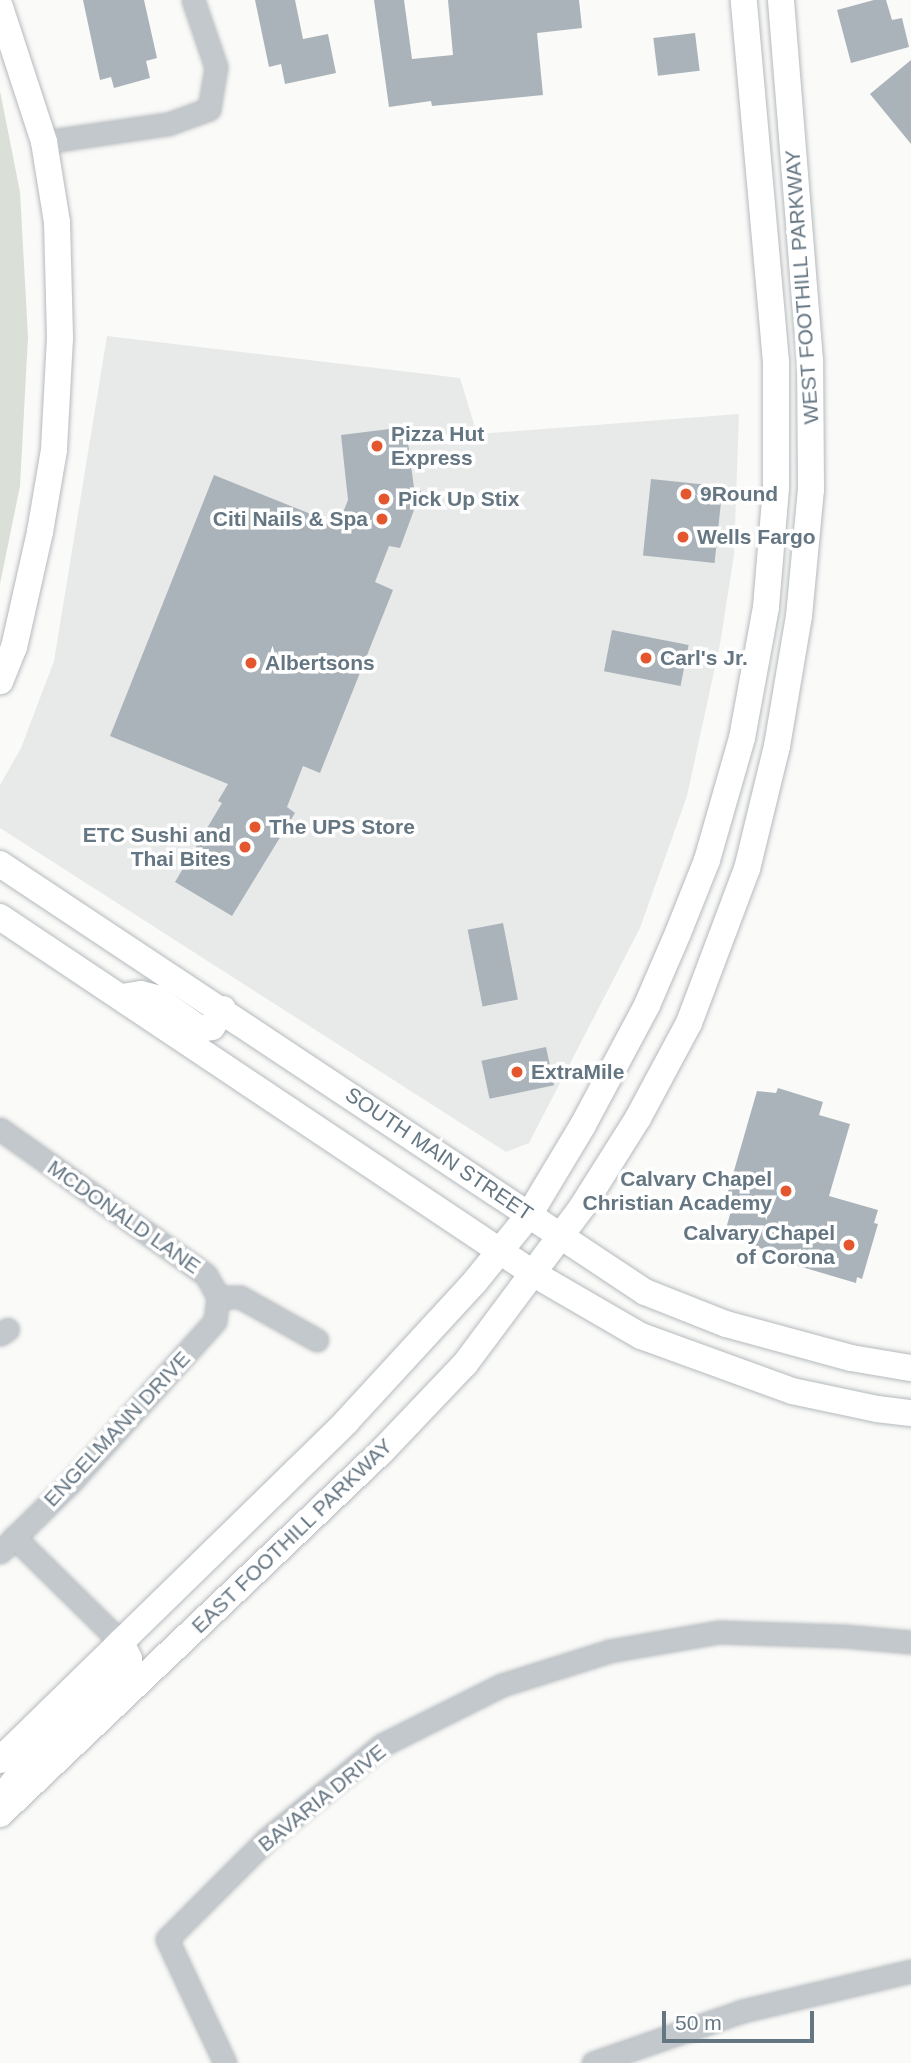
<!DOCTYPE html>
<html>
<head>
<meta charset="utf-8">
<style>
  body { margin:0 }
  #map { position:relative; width:911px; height:2063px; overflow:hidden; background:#fafaf8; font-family:Helvetica,sans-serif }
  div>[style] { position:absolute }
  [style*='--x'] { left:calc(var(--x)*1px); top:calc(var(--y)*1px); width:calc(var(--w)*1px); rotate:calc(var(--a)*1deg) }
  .built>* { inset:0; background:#e8e9e9 }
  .green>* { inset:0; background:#dadfd7 }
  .building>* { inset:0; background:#aab3b9; transform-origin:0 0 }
  .roads { filter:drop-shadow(0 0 2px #b5babe) drop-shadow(0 0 2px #b5babe) }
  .minor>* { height:21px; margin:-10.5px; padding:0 10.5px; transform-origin:10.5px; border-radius:10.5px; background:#c3c8cc }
  .major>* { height:26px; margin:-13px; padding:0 13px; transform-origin:13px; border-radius:13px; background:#fff }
  .dots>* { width:19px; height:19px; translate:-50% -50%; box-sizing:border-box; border:4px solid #fff; border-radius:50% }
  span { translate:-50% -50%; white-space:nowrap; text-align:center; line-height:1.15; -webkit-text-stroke:7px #fff; paint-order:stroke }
  .street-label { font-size:21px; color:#657683 }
  .poi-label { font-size:21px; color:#657683; font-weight:700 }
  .left { translate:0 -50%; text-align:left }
  .right { translate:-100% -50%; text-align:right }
  .scale { position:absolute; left:662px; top:2011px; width:152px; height:32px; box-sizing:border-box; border:4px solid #657683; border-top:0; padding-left:9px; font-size:21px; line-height:24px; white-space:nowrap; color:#657683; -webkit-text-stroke:5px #fff; paint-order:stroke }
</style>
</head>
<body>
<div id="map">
  <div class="built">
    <div style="clip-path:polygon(107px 336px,460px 378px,477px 434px,739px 414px,734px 555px,720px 644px,687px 796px,640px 928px,529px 1143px,506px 1152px,0 828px,0 785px,21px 748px,54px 661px)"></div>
  </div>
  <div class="green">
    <div style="clip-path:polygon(0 91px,20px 192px,28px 337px,20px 486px,0 584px)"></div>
  </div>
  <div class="building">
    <div style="clip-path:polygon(83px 0,144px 0,157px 58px,146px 61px,150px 78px,114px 88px,111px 77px,100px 80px)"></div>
    <div style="clip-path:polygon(255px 0,295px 0,303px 39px,328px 34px,336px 73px,285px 84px,281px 64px,269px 67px)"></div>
    <div style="clip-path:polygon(374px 0,404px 0,412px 59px,453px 55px,448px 0,579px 0,582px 28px,537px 33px,543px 95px,432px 106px,431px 101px,389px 107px)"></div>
    <div style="clip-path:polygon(874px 0,886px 0,892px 20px,902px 18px,909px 47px,851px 63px,837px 10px)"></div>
    <div style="left:695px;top:33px;width:38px;height:42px;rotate:83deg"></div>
    <div style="clip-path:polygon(911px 60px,911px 144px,870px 94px)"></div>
    <div style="clip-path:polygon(406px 427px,414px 488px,421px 491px,400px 548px,389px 546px,375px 582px,393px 590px,320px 773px,303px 766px,287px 807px,295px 813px,232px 916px,175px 882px,222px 803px,218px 801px,228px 784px,110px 736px,214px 475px,338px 525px,348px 500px,341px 435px)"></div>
    <div style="left:651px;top:479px;width:72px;height:77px;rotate:6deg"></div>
    <div style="left:612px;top:630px;width:78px;height:42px;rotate:11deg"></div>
    <div style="left:503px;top:923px;width:78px;height:36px;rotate:79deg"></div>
    <div style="left:546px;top:1047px;width:39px;height:66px;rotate:78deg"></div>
    <div style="clip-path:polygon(778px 1088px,823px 1102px,819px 1115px,850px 1124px,829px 1196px,878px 1210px,874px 1223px,878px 1224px,862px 1279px,857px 1277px,856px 1283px,768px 1257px,770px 1251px,737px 1241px,738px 1236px,725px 1232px,733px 1204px,725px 1202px,757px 1091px,776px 1093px)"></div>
  </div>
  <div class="roads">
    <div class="minor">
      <div style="--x:44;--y:142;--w:125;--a:-8.3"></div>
      <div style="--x:168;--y:124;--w:44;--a:-20.1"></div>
      <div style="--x:209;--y:109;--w:43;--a:-80.5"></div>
      <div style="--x:216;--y:67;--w:71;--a:-108.9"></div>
      <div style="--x:0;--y:1129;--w:252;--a:35.3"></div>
      <div style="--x:206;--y:1275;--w:25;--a:61"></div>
      <div style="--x:218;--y:1297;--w:22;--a:0"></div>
      <div style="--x:240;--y:1297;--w:88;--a:29.2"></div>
      <div style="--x:0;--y:1334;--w:9;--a:-32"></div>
      <div style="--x:14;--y:1537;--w:150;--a:44.5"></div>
      <div style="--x:0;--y:1552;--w:100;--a:-44.6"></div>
      <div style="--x:71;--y:1482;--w:216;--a:-48.2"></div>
      <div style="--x:215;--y:1321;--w:24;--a:-83"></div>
      <div style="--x:225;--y:2063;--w:137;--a:-115.1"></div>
      <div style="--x:167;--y:1939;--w:141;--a:-45"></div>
      <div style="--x:267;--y:1839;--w:149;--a:-39.3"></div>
      <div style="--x:382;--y:1745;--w:134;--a:-26.6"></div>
      <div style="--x:502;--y:1685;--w:112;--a:-17.6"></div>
      <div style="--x:609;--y:1651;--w:112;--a:-9.8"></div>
      <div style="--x:719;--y:1632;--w:125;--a:1.8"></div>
      <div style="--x:844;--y:1636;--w:67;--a:5.1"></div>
      <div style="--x:593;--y:2063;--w:158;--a:-19.2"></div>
      <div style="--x:742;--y:2011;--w:174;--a:-13.3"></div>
    </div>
    <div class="major">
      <div style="--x:0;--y:7;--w:142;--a:71.9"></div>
      <div style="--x:44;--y:142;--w:81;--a:80.8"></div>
      <div style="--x:57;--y:222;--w:116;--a:88.5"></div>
      <div style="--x:60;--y:338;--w:112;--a:93.1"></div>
      <div style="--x:54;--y:450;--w:83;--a:99.7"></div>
      <div style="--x:40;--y:532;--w:118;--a:102.7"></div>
      <div style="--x:14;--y:647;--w:37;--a:112"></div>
      <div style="--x:0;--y:864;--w:774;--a:33.57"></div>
      <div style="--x:645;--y:1292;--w:87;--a:21.6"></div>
      <div style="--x:726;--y:1324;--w:130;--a:15.2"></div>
      <div style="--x:851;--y:1358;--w:61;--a:9.5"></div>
      <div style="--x:0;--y:917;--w:642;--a:33.76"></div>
      <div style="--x:534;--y:1274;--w:124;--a:30.1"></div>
      <div style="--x:641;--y:1336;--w:161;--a:20"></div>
      <div style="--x:792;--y:1391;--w:87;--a:12"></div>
      <div style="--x:877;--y:1409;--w:34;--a:7"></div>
      <div style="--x:122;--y:997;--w:19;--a:-9"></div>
      <div style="--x:141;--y:994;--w:16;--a:15"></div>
      <div style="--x:156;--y:998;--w:54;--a:35.2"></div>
      <div style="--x:200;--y:1029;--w:12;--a:-9"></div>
      <div style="--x:212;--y:1027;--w:21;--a:-59"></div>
      <div style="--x:0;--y:1760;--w:484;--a:-44.3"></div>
      <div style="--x:346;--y:1422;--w:188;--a:-47.4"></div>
      <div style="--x:473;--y:1284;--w:89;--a:-50.9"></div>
      <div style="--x:529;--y:1215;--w:105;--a:-59"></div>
      <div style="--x:583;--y:1125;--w:136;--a:-61.9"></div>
      <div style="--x:647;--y:1005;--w:78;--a:-66.7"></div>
      <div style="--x:678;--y:933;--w:79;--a:-68.3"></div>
      <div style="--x:707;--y:860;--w:127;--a:-74"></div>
      <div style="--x:742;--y:738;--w:133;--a:-79.6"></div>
      <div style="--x:766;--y:607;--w:119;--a:-85.2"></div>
      <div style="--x:776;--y:488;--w:126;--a:-90"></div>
      <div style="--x:776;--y:362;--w:363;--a:-95.1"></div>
      <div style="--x:7;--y:1791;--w:39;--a:-53"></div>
      <div style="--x:30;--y:1760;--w:122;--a:-43.3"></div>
      <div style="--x:119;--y:1676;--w:20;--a:-60"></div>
      <div style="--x:129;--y:1659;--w:19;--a:-115"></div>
      <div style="--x:0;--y:1814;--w:528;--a:-43.54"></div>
      <div style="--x:383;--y:1450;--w:119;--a:-46.4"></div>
      <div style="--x:465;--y:1364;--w:196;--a:-53.3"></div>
      <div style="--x:582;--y:1207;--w:105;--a:-57.8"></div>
      <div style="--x:638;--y:1118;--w:108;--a:-61.8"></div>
      <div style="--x:689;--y:1023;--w:165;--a:-69.4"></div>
      <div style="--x:747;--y:869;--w:127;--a:-76.3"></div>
      <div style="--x:777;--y:746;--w:132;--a:-80.4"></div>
      <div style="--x:799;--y:616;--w:127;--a:-84.6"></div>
      <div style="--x:811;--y:490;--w:129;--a:-90.4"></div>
      <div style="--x:810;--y:361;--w:362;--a:-94.6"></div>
    </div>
  </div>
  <div class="dots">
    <div style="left:377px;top:446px;background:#e4572e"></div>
    <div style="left:686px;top:494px;background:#e4572e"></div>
    <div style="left:384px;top:499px;background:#e4572e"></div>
    <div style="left:382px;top:519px;background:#e4572e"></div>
    <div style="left:683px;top:537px;background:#e4572e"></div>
    <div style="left:646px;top:658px;background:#e4572e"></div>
    <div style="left:251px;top:663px;background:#e4572e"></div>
    <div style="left:255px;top:827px;background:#e4572e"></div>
    <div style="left:245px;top:847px;background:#e4572e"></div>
    <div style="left:517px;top:1072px;background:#e4572e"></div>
    <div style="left:786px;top:1191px;background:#e4572e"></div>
    <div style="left:849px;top:1245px;background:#e4572e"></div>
  </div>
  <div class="street-label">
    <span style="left:802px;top:287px;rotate:-94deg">WEST FOOTHILL PARKWAY</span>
    <span style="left:439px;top:1154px;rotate:34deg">SOUTH MAIN STREET</span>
    <span style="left:124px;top:1217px;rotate:35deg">MCDONALD LANE</span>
    <span style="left:117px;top:1429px;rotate:-47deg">ENGELMANN DRIVE</span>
    <span style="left:292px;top:1536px;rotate:-44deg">EAST FOOTHILL PARKWAY</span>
    <span style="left:322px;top:1798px;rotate:-39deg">BAVARIA DRIVE</span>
  </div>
  <div class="poi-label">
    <span class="left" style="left:391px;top:446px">Pizza Hut<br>Express</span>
    <span class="left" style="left:700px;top:494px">9Round</span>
    <span class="left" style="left:398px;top:499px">Pick Up Stix</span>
    <span class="right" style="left:368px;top:519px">Citi Nails &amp; Spa</span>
    <span class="left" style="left:697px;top:537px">Wells Fargo</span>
    <span class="left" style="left:660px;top:658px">Carl's Jr.</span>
    <span class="left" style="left:265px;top:663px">Albertsons</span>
    <span class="left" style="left:269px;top:827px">The UPS Store</span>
    <span class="right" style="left:231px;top:847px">ETC Sushi and<br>Thai Bites</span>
    <span class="left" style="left:531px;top:1072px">ExtraMile</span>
    <span class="right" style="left:772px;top:1191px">Calvary Chapel<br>Christian Academy</span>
    <span class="right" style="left:835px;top:1245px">Calvary Chapel<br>of Corona</span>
  </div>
  <div class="scale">50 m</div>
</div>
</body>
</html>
